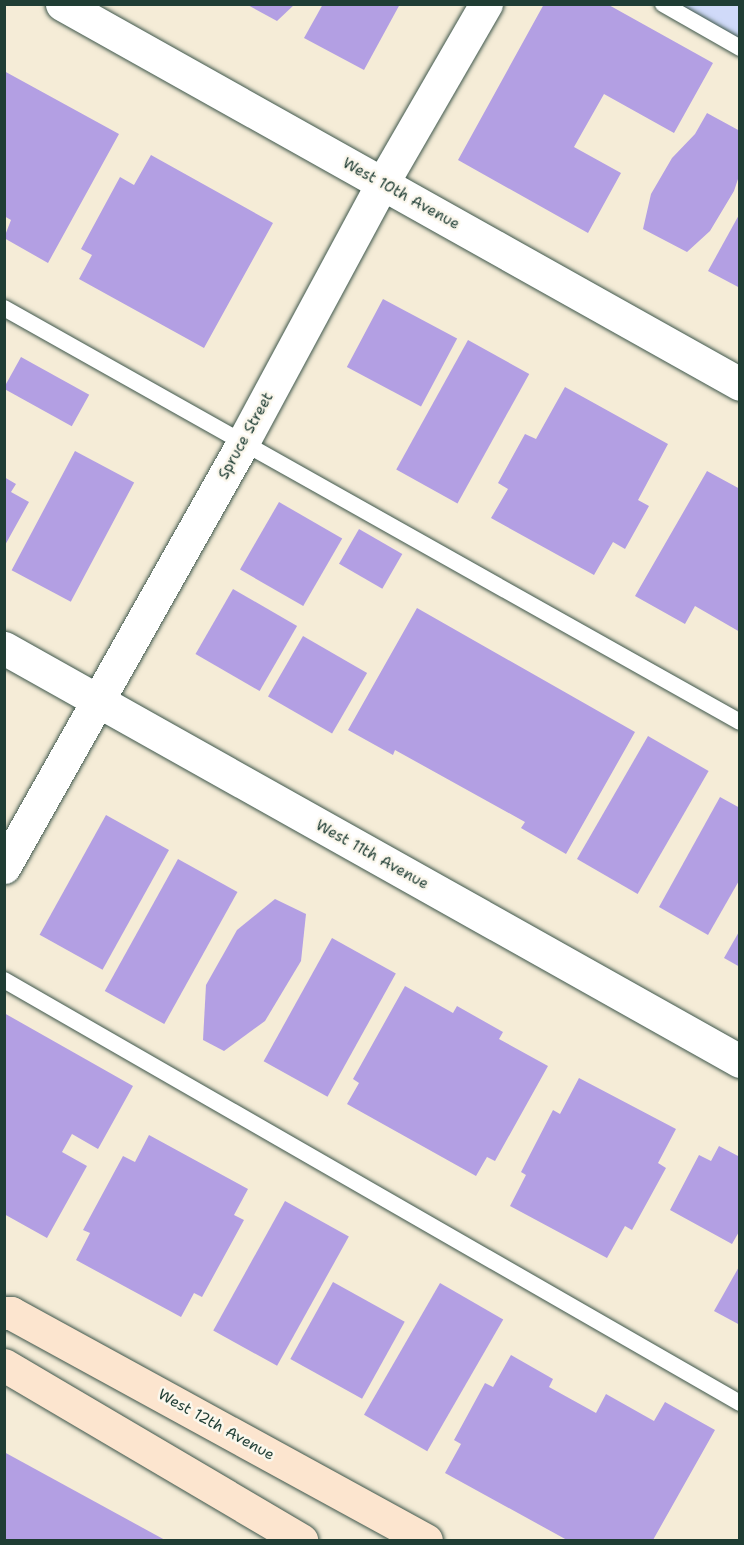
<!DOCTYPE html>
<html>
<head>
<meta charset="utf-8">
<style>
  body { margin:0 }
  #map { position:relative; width:744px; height:1545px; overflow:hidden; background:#f5ecd7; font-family:"Shantell Sans",sans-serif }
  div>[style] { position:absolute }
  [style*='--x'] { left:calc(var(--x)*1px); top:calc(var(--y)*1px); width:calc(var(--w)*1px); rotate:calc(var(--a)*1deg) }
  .built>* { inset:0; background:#d0daf9 }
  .building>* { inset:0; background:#b39fe3; transform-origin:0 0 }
  .roads { filter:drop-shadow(0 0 2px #3f574c) drop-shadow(0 0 2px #3f574c) }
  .lane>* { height:16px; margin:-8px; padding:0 8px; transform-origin:8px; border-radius:8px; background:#fff }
  .street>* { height:33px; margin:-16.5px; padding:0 16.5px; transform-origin:16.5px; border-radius:16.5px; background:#fff }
  .secondary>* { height:33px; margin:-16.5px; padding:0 16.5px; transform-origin:16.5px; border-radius:16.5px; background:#fce5cf }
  span { translate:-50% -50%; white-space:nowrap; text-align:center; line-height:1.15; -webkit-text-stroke:5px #fbf7ec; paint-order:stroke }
  .street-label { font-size:15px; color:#1f3d34 }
  .frame { position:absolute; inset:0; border:6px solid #1f3d34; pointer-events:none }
</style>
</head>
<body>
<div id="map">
  <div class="built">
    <div style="clip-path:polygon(663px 5px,739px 5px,739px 48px)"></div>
  </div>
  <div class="building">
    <div style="clip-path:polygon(246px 4px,295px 4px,277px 21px)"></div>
    <div style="clip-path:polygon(323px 4px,400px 4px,364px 70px,304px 38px)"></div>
    <div style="clip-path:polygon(544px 4px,607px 4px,713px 63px,674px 133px,604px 94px,574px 147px,621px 173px,588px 233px,458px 160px)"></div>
    <div style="clip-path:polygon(4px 71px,119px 134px,48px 263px,4px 238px,11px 220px,4px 216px)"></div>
    <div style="clip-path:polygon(707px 113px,740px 131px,740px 173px,734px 191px,710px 231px,687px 252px,643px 229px,651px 194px,672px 158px,695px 134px)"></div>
    <div style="clip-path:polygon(151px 155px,273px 223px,204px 348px,79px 279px,92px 255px,81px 249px,120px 177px,134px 185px)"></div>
    <div style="clip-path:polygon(740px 213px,740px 288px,708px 271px)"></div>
    <div style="left:383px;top:299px;width:84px;height:77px;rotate:28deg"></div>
    <div style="left:468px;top:340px;width:70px;height:148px;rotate:29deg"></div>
    <div style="left:21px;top:357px;width:78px;height:36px;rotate:29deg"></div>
    <div style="clip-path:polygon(565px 387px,668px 444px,638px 500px,649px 506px,625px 549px,613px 542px,594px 575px,491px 518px,508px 489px,498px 483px,525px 434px,536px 439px)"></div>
    <div style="left:75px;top:451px;width:67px;height:135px;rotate:28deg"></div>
    <div style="clip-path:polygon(707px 471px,740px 489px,740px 632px,695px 606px,685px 624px,635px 596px)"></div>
    <div style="clip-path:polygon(4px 477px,16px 484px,11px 492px,29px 502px,4px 547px)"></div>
    <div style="left:279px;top:502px;width:73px;height:78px;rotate:30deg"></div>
    <div style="left:359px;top:529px;width:50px;height:40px;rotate:30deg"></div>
    <div style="left:233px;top:589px;width:74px;height:75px;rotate:30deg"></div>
    <div style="clip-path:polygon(417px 608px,635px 732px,566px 854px,521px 828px,525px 822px,395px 750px,393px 755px,348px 730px)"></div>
    <div style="left:303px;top:636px;width:74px;height:70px;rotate:30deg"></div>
    <div style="left:648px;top:736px;width:70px;height:142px;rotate:30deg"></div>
    <div style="clip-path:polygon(720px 797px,740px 808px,740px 879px,708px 935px,659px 907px)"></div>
    <div style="left:106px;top:815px;width:72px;height:137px;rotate:29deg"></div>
    <div style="left:178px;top:859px;width:68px;height:151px;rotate:29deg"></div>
    <div style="clip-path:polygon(275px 899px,306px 914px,301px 961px,265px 1021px,224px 1051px,203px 1040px,206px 985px,237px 930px)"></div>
    <div style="clip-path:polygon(740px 930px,740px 967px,724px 958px)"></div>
    <div style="left:332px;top:938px;width:73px;height:141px;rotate:29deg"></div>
    <div style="clip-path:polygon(405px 986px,453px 1013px,457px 1006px,503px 1032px,499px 1039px,548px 1066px,495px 1161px,487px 1157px,476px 1176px,347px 1104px,359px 1083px,353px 1079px)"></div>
    <div style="clip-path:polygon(4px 1013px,133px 1086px,98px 1149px,72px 1134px,62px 1152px,87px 1166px,47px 1238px,4px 1214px)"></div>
    <div style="clip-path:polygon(579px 1078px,676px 1129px,658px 1163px,666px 1168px,632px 1230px,625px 1226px,607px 1258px,510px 1206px,526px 1175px,521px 1172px,553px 1110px,560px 1114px)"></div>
    <div style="clip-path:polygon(149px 1135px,248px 1189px,234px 1215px,244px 1220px,202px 1297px,194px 1293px,181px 1317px,76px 1260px,90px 1233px,83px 1230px,123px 1156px,135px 1162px)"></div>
    <div style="clip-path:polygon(719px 1146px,740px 1157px,740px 1230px,732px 1244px,670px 1210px,699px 1155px,711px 1161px)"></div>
    <div style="left:285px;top:1201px;width:73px;height:148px;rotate:29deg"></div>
    <div style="clip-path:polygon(740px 1265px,740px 1325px,714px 1311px)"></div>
    <div style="left:333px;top:1282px;width:82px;height:88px;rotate:29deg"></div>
    <div style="left:440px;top:1283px;width:73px;height:152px;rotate:30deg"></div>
    <div style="clip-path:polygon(511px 1355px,553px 1379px,549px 1387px,596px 1413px,606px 1394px,654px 1421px,665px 1402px,715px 1430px,653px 1540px,567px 1540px,445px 1473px,461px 1444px,454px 1440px,485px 1383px,493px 1387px)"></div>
    <div style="clip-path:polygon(4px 1452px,165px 1540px,4px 1540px)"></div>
  </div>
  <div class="roads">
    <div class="lane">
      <div style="--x:663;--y:4;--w:89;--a:29.7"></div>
      <div style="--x:4;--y:308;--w:844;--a:29.36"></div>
      <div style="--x:4;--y:980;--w:849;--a:29.89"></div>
    </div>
    <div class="street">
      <div style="--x:62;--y:4;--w:777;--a:29.27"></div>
      <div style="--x:4;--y:648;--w:844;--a:29.3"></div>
      <div style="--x:4;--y:867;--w:488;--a:-60.6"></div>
      <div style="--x:243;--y:442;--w:293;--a:-61.7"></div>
      <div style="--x:382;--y:184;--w:208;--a:-60"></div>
    </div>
    <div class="secondary">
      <div style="--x:4;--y:1313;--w:7;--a:0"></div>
      <div style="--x:11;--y:1313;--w:473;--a:28.7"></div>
      <div style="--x:4;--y:1365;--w:345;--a:30.5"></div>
    </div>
  </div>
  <div class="street-label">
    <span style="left:401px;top:194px;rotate:29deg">West 10th Avenue</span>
    <span style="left:246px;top:436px;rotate:-61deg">Spruce Street</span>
    <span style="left:372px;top:855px;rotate:29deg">West 11th Avenue</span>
    <span style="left:216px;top:1425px;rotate:29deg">West 12th Avenue</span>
  </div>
  <div class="frame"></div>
</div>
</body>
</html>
